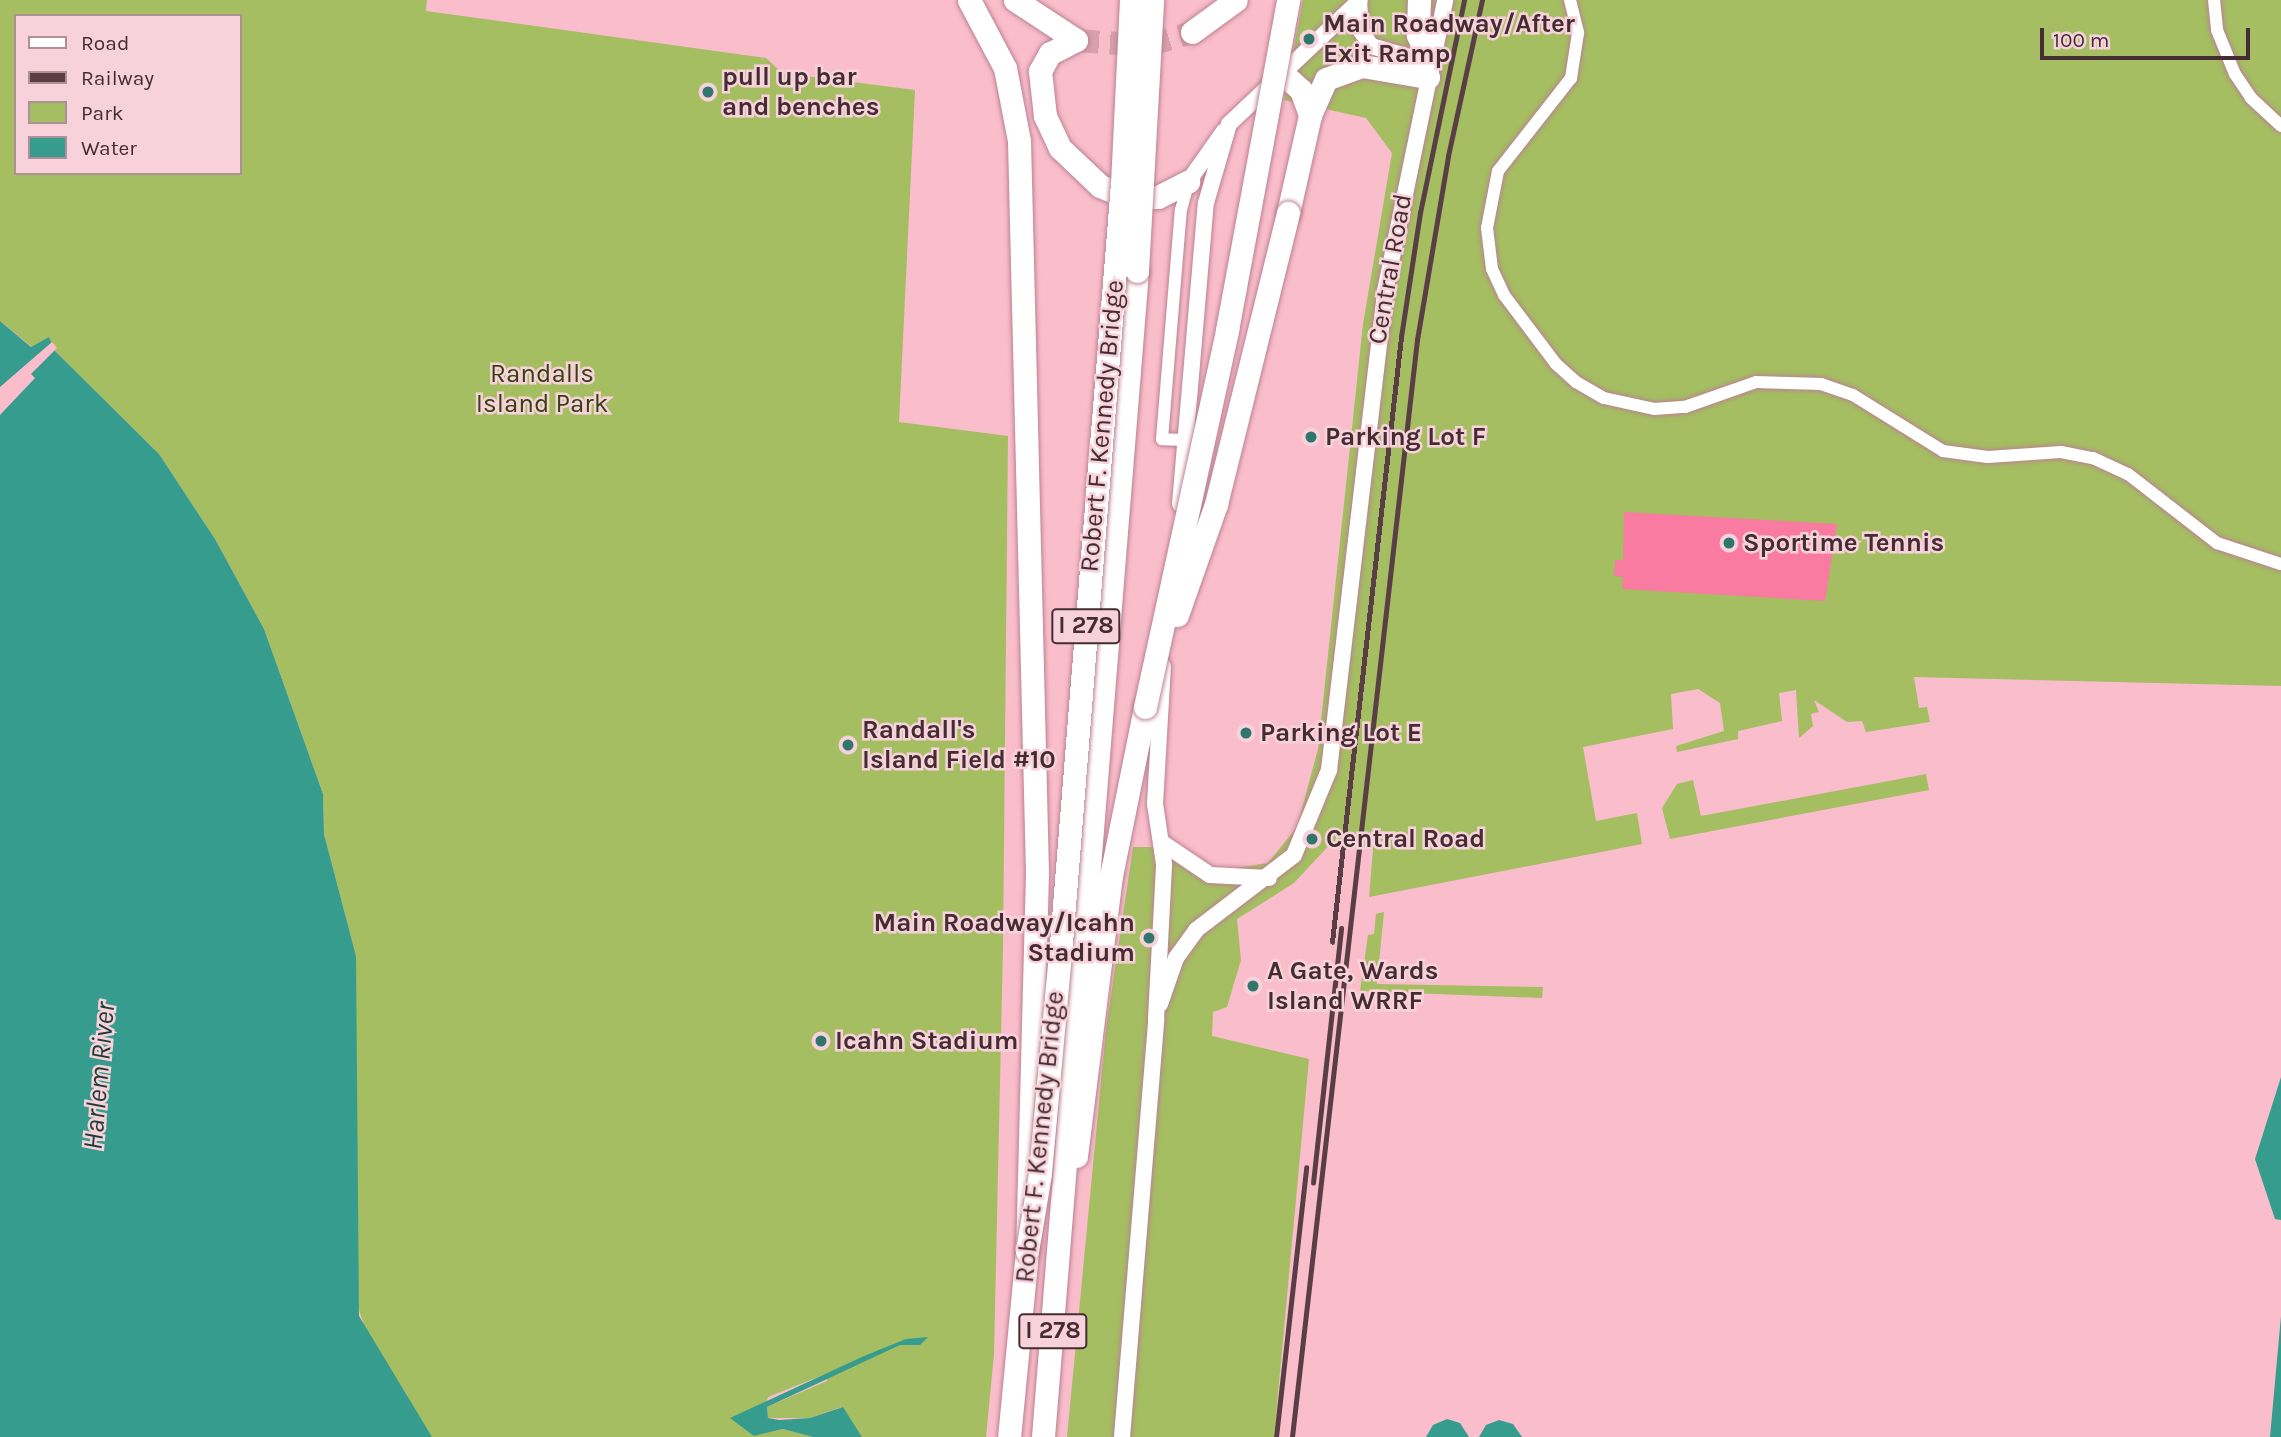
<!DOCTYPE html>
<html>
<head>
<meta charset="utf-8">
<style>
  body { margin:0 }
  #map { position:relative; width:2281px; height:1437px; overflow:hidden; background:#fabdcc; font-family:Karla,sans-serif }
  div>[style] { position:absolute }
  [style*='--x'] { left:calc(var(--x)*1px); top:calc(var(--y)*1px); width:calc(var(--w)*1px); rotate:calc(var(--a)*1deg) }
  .green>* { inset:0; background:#a4be61 }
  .water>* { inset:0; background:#369c8e }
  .pier>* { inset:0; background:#fabdcc }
  .building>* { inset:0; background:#f97ba1 }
  .motorway-tunnel>* { height:23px; margin-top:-11.5px; transform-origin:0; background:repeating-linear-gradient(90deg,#d6a0ad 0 23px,transparent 0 34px) }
  .roads { filter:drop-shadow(0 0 2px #bc8291) drop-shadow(0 0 2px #bc8291) }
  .minor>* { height:12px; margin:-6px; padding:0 6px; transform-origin:6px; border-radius:6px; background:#fff }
  .tertiary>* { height:16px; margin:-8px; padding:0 8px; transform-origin:8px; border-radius:8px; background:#fff }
  .motorway>* { height:23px; margin:-11.5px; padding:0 11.5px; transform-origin:11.5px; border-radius:11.5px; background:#fff }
  .rail>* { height:4.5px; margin:-2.25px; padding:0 2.25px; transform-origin:2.25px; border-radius:2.25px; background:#5a3e46 }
  .bridges { filter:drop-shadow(0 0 2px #bc8291) drop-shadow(0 0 2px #bc8291) }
  .motorway-bridge>* { height:23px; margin:-11.5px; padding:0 11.5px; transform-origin:11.5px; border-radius:11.5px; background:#fff }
  .dots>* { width:19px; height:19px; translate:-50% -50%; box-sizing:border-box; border:4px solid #f8d2db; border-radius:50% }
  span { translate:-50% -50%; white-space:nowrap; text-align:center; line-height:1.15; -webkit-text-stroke:5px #f8d2db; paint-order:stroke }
  .shield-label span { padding:2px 5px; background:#f8d2db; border:2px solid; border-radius:5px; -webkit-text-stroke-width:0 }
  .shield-label { font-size:24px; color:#442c33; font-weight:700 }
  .poi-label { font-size:26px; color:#442c33; font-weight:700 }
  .left { translate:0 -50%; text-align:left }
  .right { translate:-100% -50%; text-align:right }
  .street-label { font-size:26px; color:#442c33 }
  .park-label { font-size:26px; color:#34410d }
  .water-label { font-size:28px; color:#1e3d38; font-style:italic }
  .legend { position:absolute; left:14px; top:14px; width:228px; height:161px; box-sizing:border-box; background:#f8d2db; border:2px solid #b09098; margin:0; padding:9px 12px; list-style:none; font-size:21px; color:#442c33 }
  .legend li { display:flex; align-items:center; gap:14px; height:35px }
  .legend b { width:35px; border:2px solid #b09098 }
  .scale { position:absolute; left:2040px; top:28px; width:210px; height:32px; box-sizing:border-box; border:4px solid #442c33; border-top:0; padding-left:9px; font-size:21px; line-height:24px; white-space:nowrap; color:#442c33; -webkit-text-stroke:5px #f8d2db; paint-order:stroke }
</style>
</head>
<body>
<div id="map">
  <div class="green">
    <div style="clip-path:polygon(evenodd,0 0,427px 0,426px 11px,766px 58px,782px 73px,915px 90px,899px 422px,1008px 436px,1003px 947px,994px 1354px,986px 1437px,862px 1437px,842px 1407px,810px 1418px,768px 1418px,767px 1407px,827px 1381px,828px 1373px,768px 1397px,754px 1436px,783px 1429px,813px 1437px,432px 1437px,411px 1410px,371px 1344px,356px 1302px,356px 956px,324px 834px,323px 794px,264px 629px,215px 539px,159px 454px,55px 351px,49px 337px,32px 347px,0 321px,0 0,16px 16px,240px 16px,240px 173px,16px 173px,16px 16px)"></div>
    <div style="clip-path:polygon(1303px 0,2281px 0,2281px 686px,1914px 677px,1919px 708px,1927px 707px,1930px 722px,1866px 732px,1862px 721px,1847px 722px,1814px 700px,1819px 712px,1811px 714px,1813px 726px,1799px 738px,1796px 690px,1779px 693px,1782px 721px,1738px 731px,1738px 739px,1677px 752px,1676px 746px,1724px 731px,1720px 703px,1698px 689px,1671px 694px,1673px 729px,1583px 747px,1596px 821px,1637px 813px,1642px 844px,1369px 897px,1373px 850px,1333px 841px,1294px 883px,1237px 919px,1241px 960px,1227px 1007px,1213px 1012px,1212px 1036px,1309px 1059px,1274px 1437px,1067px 1437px,1106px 1029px,1133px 847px,1178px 847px,1217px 871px,1268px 863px,1297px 827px,1318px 749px,1363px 324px,1392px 153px,1366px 118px,1284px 100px)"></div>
    <div style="clip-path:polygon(1926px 774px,1929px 790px,1670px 839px,1662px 808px,1677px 784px,1693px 780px,1701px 816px)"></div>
    <div style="clip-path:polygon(1384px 912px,1377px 984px,1543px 987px,1542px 998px,1360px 991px,1368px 935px,1374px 934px,1376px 914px)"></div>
  </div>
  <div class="water">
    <div style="clip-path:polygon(0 321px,31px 347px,49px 337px,55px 351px,159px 454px,215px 539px,264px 629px,323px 794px,324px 834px,356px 956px,359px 1316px,432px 1437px,0 1437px)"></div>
    <div style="clip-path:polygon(2281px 1077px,2281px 1220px,2275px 1219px,2255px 1159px)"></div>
    <div style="clip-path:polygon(2281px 1316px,2281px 1437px,2270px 1437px)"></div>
    <div style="clip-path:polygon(928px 1337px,920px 1345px,900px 1345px,767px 1407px,768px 1418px,779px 1420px,810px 1418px,843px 1407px,862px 1437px,813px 1437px,783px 1429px,754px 1436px,730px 1418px,864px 1356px,906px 1339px)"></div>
    <div style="clip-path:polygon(1447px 1419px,1460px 1423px,1469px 1437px,1426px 1437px,1433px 1425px)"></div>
    <div style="clip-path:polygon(1499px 1420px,1513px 1424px,1522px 1437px,1479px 1437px,1486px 1425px)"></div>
  </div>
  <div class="pier">
    <div style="clip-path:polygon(52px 342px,57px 348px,31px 374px,35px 378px,0 415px,0 387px)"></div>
  </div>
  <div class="building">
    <div style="clip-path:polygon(1624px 512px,1837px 524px,1825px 601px,1622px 589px,1623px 577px,1614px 576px,1615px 560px,1623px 560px)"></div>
  </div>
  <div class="motorway-tunnel">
    <div style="--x:1076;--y:40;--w:71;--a:4"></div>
    <div style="--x:1147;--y:45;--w:47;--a:-16.1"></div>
  </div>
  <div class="roads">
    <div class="minor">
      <div style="--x:1570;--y:0;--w:34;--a:76"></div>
      <div style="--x:1578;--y:33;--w:46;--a:98.8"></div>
      <div style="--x:1571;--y:78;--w:118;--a:128.1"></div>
      <div style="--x:1498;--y:171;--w:58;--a:100.9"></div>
      <div style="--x:1487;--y:228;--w:41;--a:83"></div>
      <div style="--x:1492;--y:269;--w:29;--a:65"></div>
      <div style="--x:1504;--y:295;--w:86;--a:53"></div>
      <div style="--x:1556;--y:364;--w:27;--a:42"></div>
      <div style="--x:1576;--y:382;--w:32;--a:30"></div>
      <div style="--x:1604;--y:398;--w:51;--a:12.4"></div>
      <div style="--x:1654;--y:409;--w:31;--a:-4"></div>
      <div style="--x:1685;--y:407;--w:75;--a:-19.4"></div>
      <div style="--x:1756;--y:382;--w:65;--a:1.8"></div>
      <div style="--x:1821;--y:384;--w:34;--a:19"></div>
      <div style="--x:1853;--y:395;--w:106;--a:31.9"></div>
      <div style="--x:1943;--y:451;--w:45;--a:7.6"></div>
      <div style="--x:1988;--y:457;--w:73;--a:-3.9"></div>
      <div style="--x:2061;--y:452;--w:33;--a:11"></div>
      <div style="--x:2093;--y:458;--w:38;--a:25"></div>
      <div style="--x:2128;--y:474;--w:113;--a:37.8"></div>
      <div style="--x:2217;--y:543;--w:67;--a:18.2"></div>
      <div style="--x:2214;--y:0;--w:30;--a:84"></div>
      <div style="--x:2217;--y:30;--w:48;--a:67.8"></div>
      <div style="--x:2235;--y:74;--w:29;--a:56"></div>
      <div style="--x:2251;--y:98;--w:41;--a:43"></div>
      <div style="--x:1186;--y:440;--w:24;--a:-178"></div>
      <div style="--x:1162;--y:439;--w:230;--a:-85.3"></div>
      <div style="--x:1181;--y:210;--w:28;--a:-75"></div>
    </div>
    <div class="tertiary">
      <div style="--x:1359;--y:1;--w:30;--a:86"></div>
      <div style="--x:1361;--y:31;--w:18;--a:56"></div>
      <div style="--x:1371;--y:46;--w:61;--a:16.1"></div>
      <div style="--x:1188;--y:182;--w:62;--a:-54.8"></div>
      <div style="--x:1180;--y:504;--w:302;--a:-85.1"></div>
      <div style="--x:1206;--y:203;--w:82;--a:-73.8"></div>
      <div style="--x:1229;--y:124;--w:180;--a:-43.4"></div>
      <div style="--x:1164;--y:844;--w:55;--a:34"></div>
      <div style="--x:1210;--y:875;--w:59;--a:2.9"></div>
      <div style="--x:1160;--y:1004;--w:49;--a:-70.8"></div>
      <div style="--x:1176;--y:958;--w:34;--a:-54"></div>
      <div style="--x:1196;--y:930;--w:123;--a:-37.4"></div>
      <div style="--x:1294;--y:855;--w:92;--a:-67.6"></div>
      <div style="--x:1329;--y:770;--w:482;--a:-83.3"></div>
      <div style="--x:1385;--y:291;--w:297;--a:-78.3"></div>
      <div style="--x:1122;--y:1437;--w:419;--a:-85.3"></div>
      <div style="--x:1156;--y:1019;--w:155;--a:-87"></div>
      <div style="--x:1164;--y:864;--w:61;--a:-98.5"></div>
      <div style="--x:1155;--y:804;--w:138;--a:-86.7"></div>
    </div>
    <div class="motorway">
      <div style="--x:969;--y:0;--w:77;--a:62.1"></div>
      <div style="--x:1005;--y:68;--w:74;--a:79.1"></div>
      <div style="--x:1019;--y:141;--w:732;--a:88.59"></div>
      <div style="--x:1037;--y:873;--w:378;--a:91.5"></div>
      <div style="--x:1027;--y:1251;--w:187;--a:95.5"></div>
      <div style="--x:1015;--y:0;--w:73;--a:33.3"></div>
      <div style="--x:1419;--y:0;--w:35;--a:92"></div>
      <div style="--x:1418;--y:35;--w:30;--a:67"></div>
      <div style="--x:1192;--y:32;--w:54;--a:-36"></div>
      <div style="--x:1076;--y:40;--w:29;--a:153"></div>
      <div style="--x:1050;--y:53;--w:21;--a:119"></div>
      <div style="--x:1040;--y:71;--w:45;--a:83.7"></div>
      <div style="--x:1045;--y:116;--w:35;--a:65"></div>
      <div style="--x:1060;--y:148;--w:55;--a:43.5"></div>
      <div style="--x:1100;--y:186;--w:32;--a:22"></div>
      <div style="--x:1130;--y:198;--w:28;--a:-2"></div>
      <div style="--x:1158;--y:197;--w:34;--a:-27"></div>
      <div style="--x:1282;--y:73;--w:25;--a:42"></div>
      <div style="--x:1301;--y:90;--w:27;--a:70"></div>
      <div style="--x:1288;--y:213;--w:100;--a:-77.3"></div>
      <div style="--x:1310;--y:115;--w:39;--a:-66"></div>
      <div style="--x:1326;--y:79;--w:38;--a:-20"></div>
      <div style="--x:1362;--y:66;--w:67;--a:9.5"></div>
      <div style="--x:1076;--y:1156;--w:282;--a:-82.9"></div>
      <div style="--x:1111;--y:876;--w:172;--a:-78.6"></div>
      <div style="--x:1043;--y:1437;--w:1170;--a:-85.39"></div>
    </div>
  </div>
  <div class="rail">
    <div style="--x:1332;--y:942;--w:609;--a:-83.49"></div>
    <div style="--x:1401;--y:337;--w:125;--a:-81.3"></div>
    <div style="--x:1420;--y:213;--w:217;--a:-78.3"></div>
    <div style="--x:1313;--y:1183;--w:256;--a:-83.7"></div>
    <div style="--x:1276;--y:1437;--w:271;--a:-83.6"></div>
    <div style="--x:1292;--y:1437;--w:1104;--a:-83.5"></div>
    <div style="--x:1417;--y:340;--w:187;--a:-80.4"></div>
    <div style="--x:1448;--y:156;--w:160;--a:-77.7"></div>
  </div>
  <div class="bridges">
    <div class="motorway-bridge">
      <div style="--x:1137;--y:271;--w:271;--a:-86.8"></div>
      <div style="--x:1177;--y:615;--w:118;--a:-70.6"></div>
      <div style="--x:1216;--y:504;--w:300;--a:-76.1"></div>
      <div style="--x:1145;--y:707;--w:386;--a:-77.7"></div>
      <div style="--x:1227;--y:330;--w:336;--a:-79.5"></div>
      <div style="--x:1027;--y:1251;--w:79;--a:-80.5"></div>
      <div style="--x:1040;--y:1173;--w:231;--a:-84.8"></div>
      <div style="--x:1061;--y:943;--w:761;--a:-85.41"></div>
      <div style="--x:1122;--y:184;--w:184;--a:-87.2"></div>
    </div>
  </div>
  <div class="dots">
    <div style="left:1309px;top:39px;background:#30766c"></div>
    <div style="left:708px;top:92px;background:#30766c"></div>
    <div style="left:1311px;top:437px;background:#30766c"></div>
    <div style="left:1729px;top:543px;background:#30766c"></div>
    <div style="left:1246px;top:733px;background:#30766c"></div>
    <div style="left:848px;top:745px;background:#30766c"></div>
    <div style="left:1312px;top:839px;background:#30766c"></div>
    <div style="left:1149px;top:938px;background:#30766c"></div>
    <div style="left:1253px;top:986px;background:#30766c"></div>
    <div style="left:821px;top:1041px;background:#30766c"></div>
  </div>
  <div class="shield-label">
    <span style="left:1086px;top:626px">I 278</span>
    <span style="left:1053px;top:1331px">I 278</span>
  </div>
  <div class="poi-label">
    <span class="left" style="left:1323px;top:39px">Main Roadway/After<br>Exit Ramp</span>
    <span class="left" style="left:722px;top:92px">pull up bar<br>and benches</span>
    <span class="left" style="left:1325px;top:437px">Parking Lot F</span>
    <span class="left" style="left:1743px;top:543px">Sportime Tennis</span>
    <span class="left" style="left:862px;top:745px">Randall's<br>Island Field #10</span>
    <span class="left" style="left:1260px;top:733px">Parking Lot E</span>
    <span class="left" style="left:1326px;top:839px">Central Road</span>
    <span class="right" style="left:1135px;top:938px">Main Roadway/Icahn<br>Stadium</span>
    <span class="left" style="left:1267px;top:986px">A Gate, Wards<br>Island WRRF</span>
    <span class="left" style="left:835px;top:1041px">Icahn Stadium</span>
  </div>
  <div class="street-label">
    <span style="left:1390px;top:269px;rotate:-80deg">Central Road</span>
    <span style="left:1102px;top:426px;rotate:-85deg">Robert F. Kennedy Bridge</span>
    <span style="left:1040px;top:1137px;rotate:-84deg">Robert F. Kennedy Bridge</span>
  </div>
  <div class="park-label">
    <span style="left:542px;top:389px">Randalls<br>Island Park</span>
  </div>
  <div class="water-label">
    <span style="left:99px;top:1076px;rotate:-85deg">Harlem River</span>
  </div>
  <ul class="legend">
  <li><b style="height:9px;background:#fff"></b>Road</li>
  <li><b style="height:9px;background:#5a3e46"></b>Railway</li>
  <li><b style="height:19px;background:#a4be61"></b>Park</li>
  <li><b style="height:19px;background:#369c8e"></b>Water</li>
  </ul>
  <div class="scale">100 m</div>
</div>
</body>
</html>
